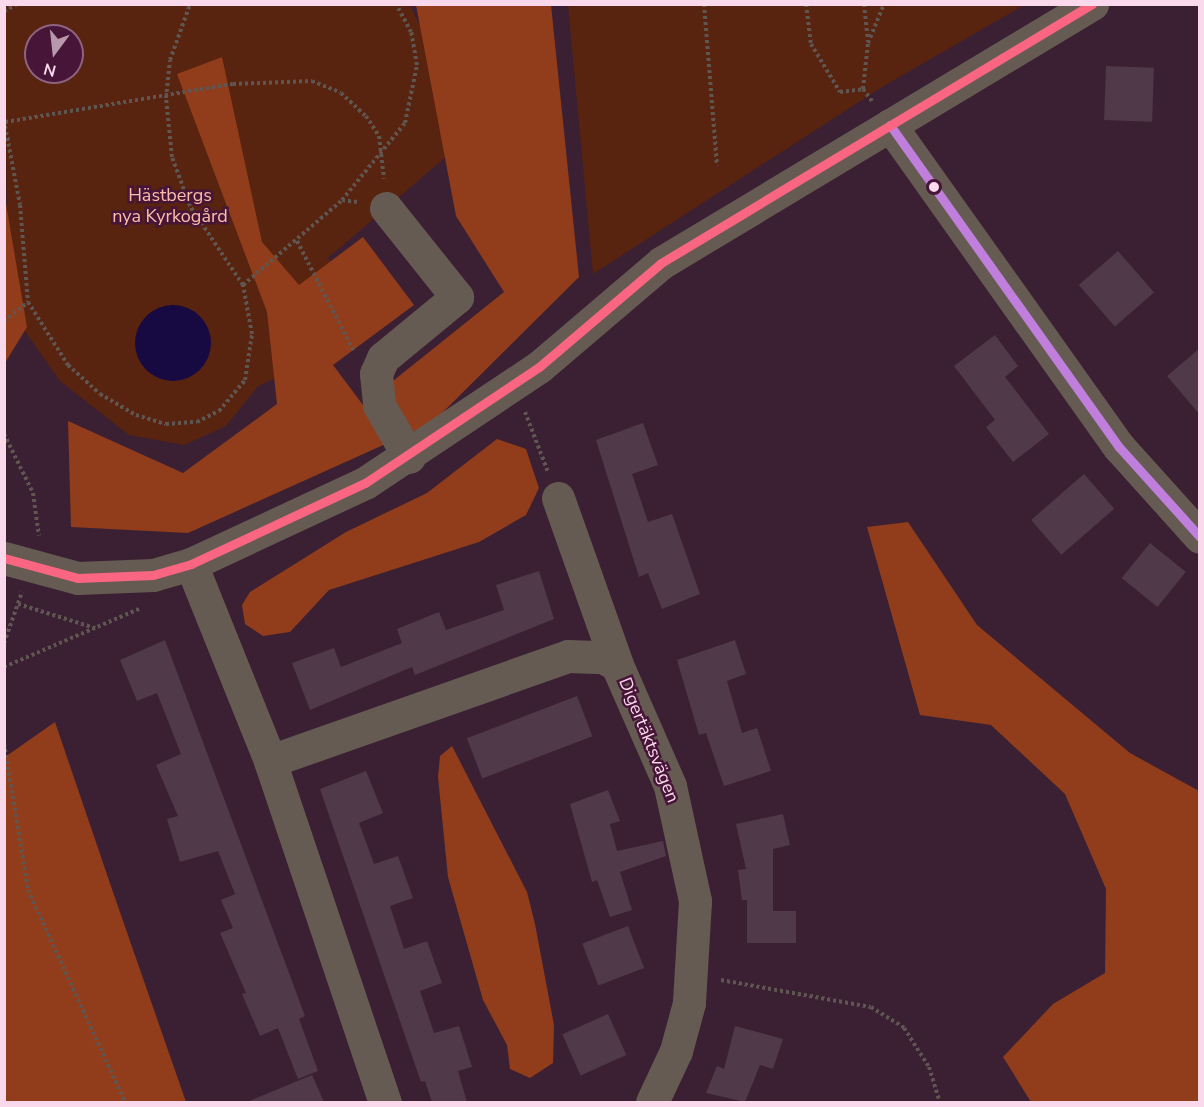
<!DOCTYPE html>
<html>
<head>
<meta charset="utf-8">
<style>
  body { margin:0 }
  #map { position:relative; width:1204px; height:1107px; overflow:hidden; background:#3b2033; font-family:"Nunito Sans",sans-serif }
  div>[style] { position:absolute }
  [style*='--x'] { left:calc(var(--x)*1px); top:calc(var(--y)*1px); width:calc(var(--w)*1px); rotate:calc(var(--a)*1deg) }
  .green>* { inset:0; background:#58230f }
  .forest>* { inset:0; background:#913c1a }
  .water>* { inset:0; background:#170941 }
  .round { border-radius:50% }
  .building>* { inset:0; background:#503948; transform-origin:0 0 }
  .path>* { height:4px; margin-top:-2px; transform-origin:0; background:repeating-linear-gradient(90deg,#5f5551 0 3px,transparent 0 6px) }
  .minor>* { height:33px; margin:-16.5px; padding:0 16.5px; transform-origin:16.5px; border-radius:16.5px; background:#665b52 }
  .bus-1>* { height:9px; margin:-4.5px; padding:0 4.5px; transform-origin:4.5px; border-radius:4.5px; background:#c07fdc }
  .bus-2>* { height:9px; margin:-4.5px; padding:0 4.5px; transform-origin:4.5px; border-radius:4.5px; background:#fa6682 }
  .dots>* { width:16px; height:16px; translate:-50% -50%; box-sizing:border-box; border:3px solid #461537; border-radius:50% }
  span { translate:-50% -50%; white-space:nowrap; text-align:center; line-height:1.15; -webkit-text-stroke:5px #461537; paint-order:stroke }
  .park-label { font-size:18px; color:#fdbea7 }
  .street-label { font-size:18px; color:#fad9ed }
  .frame { position:absolute; inset:0; border:6px solid #fad9ed; pointer-events:none }
  .north { position:absolute; left:24px; top:24px; width:60px; height:60px; box-sizing:border-box; background:#461537; border:2px solid #8e6380; border-radius:50%; rotate:195deg; font-size:16px; font-weight:700; line-height:24px; text-align:center; color:#fad9ed }
  .north::after { content:''; display:block; margin:auto; width:21px; height:27px; background:#b798ac; clip-path:polygon(50% 0,100% 100%,50% 72%,0 100%) }
</style>
</head>
<body>
<div id="map">
  <div class="green">
    <div style="clip-path:polygon(evenodd,4px 5px,410px 5px,442px 72px,454px 150px,328px 258px,384px 328px,258px 386px,226px 426px,184px 445px,129px 435px,60px 381px,8px 307px,4px 5px,36px 36px,72px 36px,72px 72px,36px 72px,36px 36px)"></div>
    <div style="clip-path:polygon(568px 5px,568px 4px,1024px 5px,882px 87px,593px 274px)"></div>
  </div>
  <div class="forest">
    <div style="clip-path:polygon(416px 5px,551px 5px,579px 277px,432px 423px,188px 533px,71px 527px,68px 421px,183px 473px,277px 404px,267px 312px,177px 74px,222px 57px,262px 242px,299px 285px,363px 237px,414px 305px,333px 365px,363px 405px,504px 292px,456px 216px)"></div>
    <div style="clip-path:polygon(4px 192px,27px 327px,5px 363px,4px 363px)"></div>
    <div style="clip-path:polygon(497px 439px,526px 449px,539px 488px,526px 515px,479px 542px,329px 590px,290px 632px,263px 636px,245px 624px,242px 605px,250px 592px,346px 532px,427px 493px)"></div>
    <div style="clip-path:polygon(908px 522px,977px 625px,1130px 753px,1199px 791px,1199px 1102px,1031px 1102px,1003px 1057px,1053px 1004px,1105px 973px,1106px 889px,1065px 794px,991px 725px,920px 715px,867px 527px)"></div>
    <div style="clip-path:polygon(55px 722px,114px 895px,186px 1102px,5px 1102px,5px 757px)"></div>
    <div style="clip-path:polygon(452px 746px,527px 892px,535px 924px,554px 1025px,553px 1063px,530px 1078px,510px 1069px,507px 1045px,483px 1000px,448px 877px,438px 777px,440px 756px)"></div>
  </div>
  <div class="water">
    <div class="round" style="left:135px;top:305px;width:76px;height:76px"></div>
  </div>
  <div class="building">
    <div style="left:1106px;top:66px;width:48px;height:54px;rotate:2deg"></div>
    <div style="left:1118px;top:251px;width:55px;height:52px;rotate:49deg"></div>
    <div style="clip-path:polygon(995px 335px,1018px 366px,1005px 377px,1049px 434px,1013px 462px,986px 427px,995px 420px,954px 366px)"></div>
    <div style="clip-path:polygon(1200px 348px,1200px 415px,1167px 376px)"></div>
    <div style="clip-path:polygon(643px 423px,658px 465px,632px 474px,648px 522px,672px 514px,700px 594px,662px 609px,648px 573px,639px 577px,596px 440px)"></div>
    <div style="left:1084px;top:474px;width:46px;height:70px;rotate:49deg"></div>
    <div style="left:1150px;top:543px;width:46px;height:45px;rotate:39deg"></div>
    <div style="clip-path:polygon(539px 571px,554px 619px,415px 675px,412px 667px,310px 710px,292px 663px,334px 648px,341px 667px,402px 643px,397px 629px,439px 612px,446px 630px,504px 610px,496px 585px)"></div>
    <div style="clip-path:polygon(165px 640px,305px 1016px,299px 1019px,318px 1071px,298px 1079px,278px 1028px,260px 1036px,242px 994px,246px 993px,220px 933px,233px 928px,221px 900px,235px 894px,218px 851px,180px 862px,167px 819px,178px 816px,156px 765px,181px 754px,157px 693px,137px 701px,120px 660px)"></div>
    <div style="clip-path:polygon(735px 640px,746px 674px,727px 681px,742px 733px,757px 728px,771px 771px,724px 786px,706px 733px,699px 735px,677px 660px)"></div>
    <div style="left:577px;top:696px;width:43px;height:118px;rotate:69deg"></div>
    <div style="clip-path:polygon(366px 771px,383px 813px,359px 823px,374px 864px,398px 856px,413px 898px,390px 906px,404px 949px,427px 941px,442px 983px,420px 991px,434px 1033px,459px 1026px,472px 1067px,458px 1071px,467px 1102px,432px 1102px,425px 1081px,421px 1082px,320px 789px)"></div>
    <div style="clip-path:polygon(608px 790px,620px 821px,610px 824px,617px 851px,663px 841px,666px 856px,620px 872px,632px 910px,610px 917px,597px 880px,592px 882px,570px 804px)"></div>
    <div style="clip-path:polygon(783px 814px,790px 845px,773px 849px,773px 911px,796px 911px,796px 943px,747px 943px,747px 900px,742px 900px,738px 870px,746px 869px,736px 824px)"></div>
    <div style="left:628px;top:926px;width:45px;height:49px;rotate:69deg"></div>
    <div style="left:608px;top:1014px;width:45px;height:50px;rotate:66deg"></div>
    <div style="clip-path:polygon(735px 1026px,783px 1039px,773px 1069px,760px 1065px,745px 1102px,706px 1093px,717px 1066px,724px 1069px)"></div>
    <div style="clip-path:polygon(312px 1075px,324px 1102px,247px 1102px)"></div>
  </div>
  <div class="path">
    <div style="--x:704;--y:4;--w:162;--a:85.4"></div>
    <div style="--x:806;--y:4;--w:40;--a:82.9"></div>
    <div style="--x:811;--y:44;--w:56;--a:58.9"></div>
    <div style="--x:840;--y:92;--w:23;--a:-7"></div>
    <div style="--x:863;--y:89;--w:46;--a:-83.8"></div>
    <div style="--x:868;--y:43;--w:42;--a:-67.7"></div>
    <div style="--x:864;--y:4;--w:38;--a:84"></div>
    <div style="--x:4;--y:11;--w:15;--a:-28"></div>
    <div style="--x:863;--y:89;--w:15;--a:53"></div>
    <div style="--x:4;--y:120;--w:86;--a:79.3"></div>
    <div style="--x:20;--y:205;--w:97;--a:85.3"></div>
    <div style="--x:28;--y:302;--w:75;--a:57.6"></div>
    <div style="--x:68;--y:365;--w:43;--a:42.2"></div>
    <div style="--x:100;--y:394;--w:42;--a:30.3"></div>
    <div style="--x:136;--y:415;--w:31;--a:17"></div>
    <div style="--x:166;--y:424;--w:31;--a:-4"></div>
    <div style="--x:197;--y:422;--w:25;--a:-27"></div>
    <div style="--x:219;--y:411;--w:40;--a:-50"></div>
    <div style="--x:245;--y:380;--w:47;--a:-81.3"></div>
    <div style="--x:252;--y:334;--w:50;--a:-100.4"></div>
    <div style="--x:243;--y:285;--w:95;--a:-123.9"></div>
    <div style="--x:190;--y:206;--w:52;--a:-110.2"></div>
    <div style="--x:172;--y:157;--w:59;--a:-95.8"></div>
    <div style="--x:166;--y:98;--w:38;--a:-84"></div>
    <div style="--x:170;--y:60;--w:59;--a:-70.3"></div>
    <div style="--x:5;--y:122;--w:231;--a:-9.5"></div>
    <div style="--x:233;--y:84;--w:79;--a:-2.2"></div>
    <div style="--x:312;--y:81;--w:31;--a:22"></div>
    <div style="--x:341;--y:93;--w:34;--a:43"></div>
    <div style="--x:366;--y:116;--w:24;--a:57"></div>
    <div style="--x:379;--y:136;--w:43;--a:83.4"></div>
    <div style="--x:342;--y:200;--w:15;--a:8"></div>
    <div style="--x:297;--y:241;--w:123;--a:62.8"></div>
    <div style="--x:243;--y:285;--w:130;--a:-40.6"></div>
    <div style="--x:342;--y:200;--w:99;--a:-50.7"></div>
    <div style="--x:405;--y:123;--w:59;--a:-78.3"></div>
    <div style="--x:417;--y:65;--w:34;--a:-100"></div>
    <div style="--x:411;--y:32;--w:32;--a:-118"></div>
    <div style="--x:4;--y:321;--w:31;--a:-38"></div>
    <div style="--x:525;--y:412;--w:64;--a:69"></div>
    <div style="--x:4;--y:434;--w:66;--a:63.8"></div>
    <div style="--x:33;--y:493;--w:43;--a:82.1"></div>
    <div style="--x:18;--y:604;--w:81;--a:17.3"></div>
    <div style="--x:4;--y:643;--w:54;--a:-70.6"></div>
    <div style="--x:4;--y:667;--w:149;--a:-23.3"></div>
    <div style="--x:4;--y:743;--w:149;--a:80.7"></div>
    <div style="--x:28;--y:890;--w:233;--a:65.4"></div>
    <div style="--x:721;--y:980;--w:152;--a:10.2"></div>
    <div style="--x:871;--y:1007;--w:39;--a:32"></div>
    <div style="--x:904;--y:1028;--w:46;--a:57.3"></div>
    <div style="--x:929;--y:1067;--w:37;--a:73"></div>
  </div>
  <div class="minor">
    <div style="--x:890;--y:125;--w:395;--a:54.6"></div>
    <div style="--x:1119;--y:447;--w:121;--a:48"></div>
    <div style="--x:386;--y:208;--w:114;--a:51.4"></div>
    <div style="--x:457;--y:297;--w:96;--a:140.5"></div>
    <div style="--x:383;--y:358;--w:17;--a:114"></div>
    <div style="--x:376;--y:374;--w:31;--a:84"></div>
    <div style="--x:379;--y:405;--w:60;--a:60"></div>
    <div style="--x:558;--y:498;--w:177;--a:70.5"></div>
    <div style="--x:4;--y:558;--w:77;--a:15.1"></div>
    <div style="--x:78;--y:578;--w:75;--a:-2.3"></div>
    <div style="--x:153;--y:575;--w:40;--a:-16"></div>
    <div style="--x:191;--y:564;--w:192;--a:-25"></div>
    <div style="--x:365;--y:483;--w:209;--a:-33.7"></div>
    <div style="--x:539;--y:367;--w:160;--a:-40.4"></div>
    <div style="--x:661;--y:263;--w:503;--a:-31"></div>
    <div style="--x:191;--y:564;--w:212;--a:68.1"></div>
    <div style="--x:270;--y:761;--w:360;--a:71.4"></div>
    <div style="--x:270;--y:761;--w:316;--a:-19.4"></div>
    <div style="--x:568;--y:656;--w:35;--a:2"></div>
    <div style="--x:603;--y:657;--w:16;--a:30"></div>
    <div style="--x:617;--y:665;--w:132;--a:66.3"></div>
    <div style="--x:670;--y:786;--w:118;--a:77.7"></div>
    <div style="--x:695;--y:901;--w:102;--a:93.4"></div>
    <div style="--x:689;--y:1003;--w:50;--a:105.2"></div>
    <div style="--x:676;--y:1051;--w:56;--a:115.2"></div>
  </div>
  <div class="bus-1">
    <div style="--x:890;--y:125;--w:395;--a:54.6"></div>
    <div style="--x:1119;--y:447;--w:121;--a:48"></div>
  </div>
  <div class="bus-2">
    <div style="--x:4;--y:558;--w:77;--a:15.1"></div>
    <div style="--x:78;--y:578;--w:75;--a:-2.3"></div>
    <div style="--x:153;--y:575;--w:40;--a:-16"></div>
    <div style="--x:191;--y:564;--w:192;--a:-25"></div>
    <div style="--x:365;--y:483;--w:209;--a:-33.7"></div>
    <div style="--x:539;--y:367;--w:160;--a:-40.4"></div>
    <div style="--x:661;--y:263;--w:503;--a:-31"></div>
  </div>
  <div class="dots">
    <div style="left:934px;top:187px;background:#fad9ed"></div>
  </div>
  <div class="park-label">
    <span style="left:170px;top:206px">Hästbergs<br>nya Kyrkogård</span>
  </div>
  <div class="street-label">
    <span style="left:649px;top:740px;rotate:68deg">Digertäktsvägen</span>
  </div>
  <div class="frame"></div>
  <div class="north">N</div>
</div>
</body>
</html>
